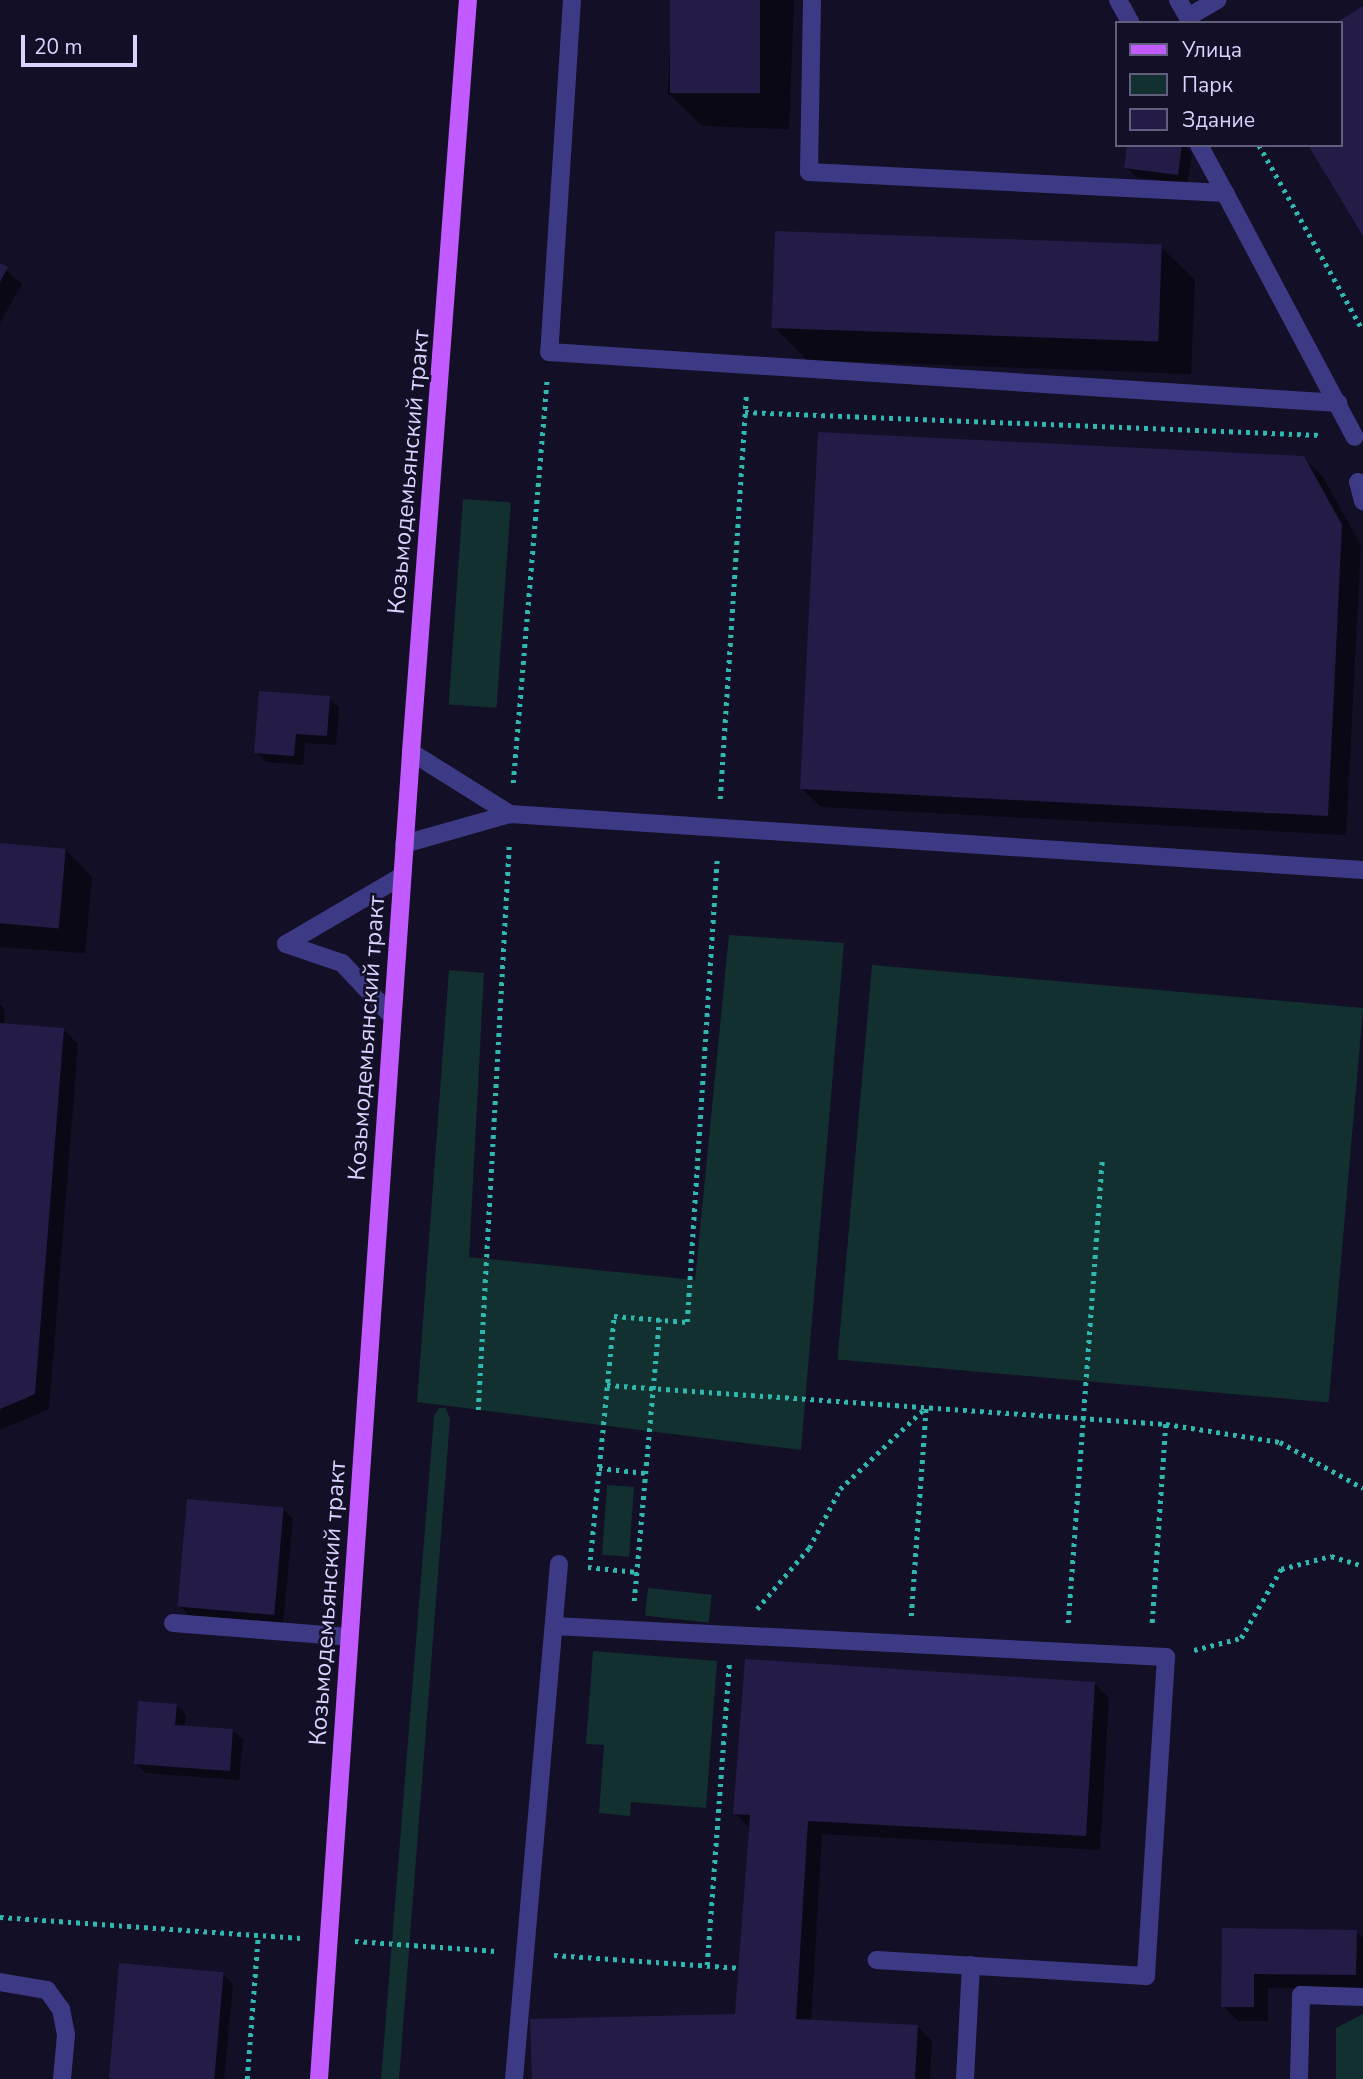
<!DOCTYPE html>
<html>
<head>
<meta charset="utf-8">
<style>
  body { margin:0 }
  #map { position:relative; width:1363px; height:2079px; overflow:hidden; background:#130f26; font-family:"Nunito Sans",sans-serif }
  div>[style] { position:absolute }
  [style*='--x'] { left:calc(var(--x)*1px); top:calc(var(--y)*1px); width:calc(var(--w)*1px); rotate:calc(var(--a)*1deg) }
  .green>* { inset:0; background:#12302f; transform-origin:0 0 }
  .shadow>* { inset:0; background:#0007 }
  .building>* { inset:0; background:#241b47; transform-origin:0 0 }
  .path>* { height:4.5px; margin-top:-2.25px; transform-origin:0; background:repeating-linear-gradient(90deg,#2fb8b0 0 3.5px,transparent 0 8.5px) }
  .service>* { height:18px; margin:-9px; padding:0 9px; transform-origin:9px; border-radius:9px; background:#3d3a85 }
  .primary>* { height:18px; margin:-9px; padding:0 9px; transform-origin:9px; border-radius:9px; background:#c25bff }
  span { translate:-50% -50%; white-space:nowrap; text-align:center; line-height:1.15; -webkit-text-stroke:5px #130f26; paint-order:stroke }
  .street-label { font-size:24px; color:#d9d4ff }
  .legend { position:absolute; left:1115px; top:21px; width:228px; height:126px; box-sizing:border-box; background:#130f26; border:2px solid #625e7d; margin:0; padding:9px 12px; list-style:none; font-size:21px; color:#d9d4ff }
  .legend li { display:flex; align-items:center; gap:14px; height:35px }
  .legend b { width:35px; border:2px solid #625e7d }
  .scale { position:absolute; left:21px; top:35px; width:116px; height:32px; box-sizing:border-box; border:4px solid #d9d4ff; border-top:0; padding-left:9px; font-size:21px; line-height:24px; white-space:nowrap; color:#d9d4ff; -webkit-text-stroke:5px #130f26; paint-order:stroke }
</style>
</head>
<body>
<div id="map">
  <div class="green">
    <div style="left:463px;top:499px;width:48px;height:206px;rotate:4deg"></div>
    <div style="clip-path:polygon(729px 935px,844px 943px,801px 1450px,417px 1402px,449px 970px,484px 973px,469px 1257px,695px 1280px)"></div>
    <div style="left:872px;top:965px;width:493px;height:396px;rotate:5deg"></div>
    <div style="clip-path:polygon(439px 1408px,446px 1408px,450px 1419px,399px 2079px,381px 2079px,434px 1416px)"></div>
    <div style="left:607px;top:1485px;width:27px;height:70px;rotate:4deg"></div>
    <div style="left:648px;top:1588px;width:64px;height:28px;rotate:6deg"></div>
    <div style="clip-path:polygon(593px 1651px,717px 1661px,706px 1808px,631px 1802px,630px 1816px,599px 1813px,604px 1745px,586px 1744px)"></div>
    <div style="clip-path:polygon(1363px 2014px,1363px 2079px,1336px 2079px,1336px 2028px)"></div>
  </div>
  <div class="shadow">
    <div style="clip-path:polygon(672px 0,794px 0,789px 129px,702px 126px,668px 93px)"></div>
    <div style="clip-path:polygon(1129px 145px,1183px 145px,1192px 153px,1187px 184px,1136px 177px,1126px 167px)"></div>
    <div style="clip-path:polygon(1161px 247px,1195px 280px,1191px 374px,807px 360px,774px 327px)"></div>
    <div style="clip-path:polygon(0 265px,22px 284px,0 323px)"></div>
    <div style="clip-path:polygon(1304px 458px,1323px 477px,1361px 545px,1346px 835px,821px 807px,801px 788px)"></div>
    <div style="clip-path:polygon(329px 698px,339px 708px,336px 745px,305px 743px,303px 765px,266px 762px,256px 752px)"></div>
    <div style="clip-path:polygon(0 844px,66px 850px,92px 877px,85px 953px,0 947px)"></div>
    <div style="clip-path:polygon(0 1004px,5px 1009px,4px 1025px,63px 1029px,78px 1044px,49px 1409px,0 1430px)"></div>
    <div style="clip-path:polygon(283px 1509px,293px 1519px,283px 1624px,190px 1616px,180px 1606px)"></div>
    <div style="clip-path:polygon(1094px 1683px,1109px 1698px,1100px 1850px,822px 1834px,811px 2022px,917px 2026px,932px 2041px,930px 2079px,534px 2079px,737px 2016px,751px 1829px,735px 1813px)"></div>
    <div style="clip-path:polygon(176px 1705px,186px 1715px,185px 1727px,233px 1731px,243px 1740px,239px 1780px,145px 1773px,136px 1763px)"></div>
    <div style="clip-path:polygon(1224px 1930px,1356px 1931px,1363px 1938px,1363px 1989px,1268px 1988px,1268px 2021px,1238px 2021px,1223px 2006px)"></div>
    <div style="clip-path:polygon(223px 1974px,233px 1984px,224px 2079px,110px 2079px)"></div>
  </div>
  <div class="building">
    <div style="left:670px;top:0;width:90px;height:93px"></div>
    <div style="clip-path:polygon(1363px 6px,1363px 236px,1308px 145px,1340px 145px,1340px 23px,1336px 23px)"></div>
    <div style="clip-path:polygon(1127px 145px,1182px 145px,1178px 175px,1124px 168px)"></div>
    <div style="left:775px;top:231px;width:387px;height:97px;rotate:2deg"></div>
    <div style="clip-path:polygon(0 263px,8px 267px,0 282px)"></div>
    <div style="clip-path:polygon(818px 432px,1304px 456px,1342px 525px,1328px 816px,800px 789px)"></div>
    <div style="clip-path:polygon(259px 691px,330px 696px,327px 736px,296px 734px,294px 756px,254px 753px)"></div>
    <div style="left:0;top:843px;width:66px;height:80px;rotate:5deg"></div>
    <div style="clip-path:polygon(0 1023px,64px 1028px,35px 1394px,0 1409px)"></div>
    <div style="left:187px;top:1499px;width:97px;height:108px;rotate:5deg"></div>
    <div style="clip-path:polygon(745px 1659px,1095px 1682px,1086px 1836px,808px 1821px,796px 2019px,918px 2025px,915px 2079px,532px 2079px,530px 2019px,735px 2014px,750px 1815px,733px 1814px)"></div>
    <div style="clip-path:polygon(138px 1701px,177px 1704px,175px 1725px,233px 1729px,230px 1771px,134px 1764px)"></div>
    <div style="clip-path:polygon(1222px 1928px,1357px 1930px,1356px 1975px,1254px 1974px,1254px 2007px,1221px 2007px)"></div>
    <div style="left:119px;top:1963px;width:105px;height:116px;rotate:5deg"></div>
  </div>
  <div class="path">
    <div style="--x:1259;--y:145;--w:212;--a:60.7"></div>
    <div style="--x:745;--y:412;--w:576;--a:2.29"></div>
    <div style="--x:513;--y:783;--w:403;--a:-85.2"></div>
    <div style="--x:720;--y:799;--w:408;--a:-86.3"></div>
    <div style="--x:607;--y:1385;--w:560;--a:3.99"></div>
    <div style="--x:1166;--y:1424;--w:204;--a:93.9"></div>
    <div style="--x:478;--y:1410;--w:566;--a:-86.86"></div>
    <div style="--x:1166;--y:1424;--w:115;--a:9"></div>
    <div style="--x:1280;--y:1442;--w:95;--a:29"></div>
    <div style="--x:599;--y:1468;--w:47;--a:6.1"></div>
    <div style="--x:590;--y:1560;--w:245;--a:-84.4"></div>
    <div style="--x:614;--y:1316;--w:73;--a:4.7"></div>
    <div style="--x:687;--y:1322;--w:466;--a:-86.3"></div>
    <div style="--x:588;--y:1567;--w:49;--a:5.8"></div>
    <div style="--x:634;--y:1601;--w:283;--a:-84.9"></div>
    <div style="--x:757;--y:1609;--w:80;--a:-49.6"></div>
    <div style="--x:809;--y:1548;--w:67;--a:-62.3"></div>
    <div style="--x:840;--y:1489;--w:117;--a:-43.6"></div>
    <div style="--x:911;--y:1616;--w:209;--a:-85.9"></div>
    <div style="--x:1068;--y:1623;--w:464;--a:-85.8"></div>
    <div style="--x:1194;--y:1650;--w:49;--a:-14.3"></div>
    <div style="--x:1241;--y:1638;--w:80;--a:-59.9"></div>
    <div style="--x:1281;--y:1569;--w:52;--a:-14.6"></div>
    <div style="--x:1331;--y:1556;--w:34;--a:17"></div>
    <div style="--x:0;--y:1917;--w:302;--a:4"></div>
    <div style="--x:355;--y:1941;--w:142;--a:4"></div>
    <div style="--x:554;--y:1955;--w:184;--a:4"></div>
    <div style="--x:707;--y:1965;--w:303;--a:-85.8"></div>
    <div style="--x:247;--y:2079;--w:144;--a:-85.6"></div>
  </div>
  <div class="service">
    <div style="--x:572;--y:0;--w:353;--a:93.7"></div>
    <div style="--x:549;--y:352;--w:791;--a:3.7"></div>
    <div style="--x:812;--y:0;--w:172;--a:91"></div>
    <div style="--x:809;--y:172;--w:417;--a:2.9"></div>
    <div style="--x:1225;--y:193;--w:55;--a:-118.4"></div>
    <div style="--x:1118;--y:0;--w:26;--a:61"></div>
    <div style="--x:1178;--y:0;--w:20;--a:60"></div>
    <div style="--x:1188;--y:17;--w:34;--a:-30"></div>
    <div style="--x:1225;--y:193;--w:276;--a:62"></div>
    <div style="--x:1358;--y:482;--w:20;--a:75"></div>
    <div style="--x:411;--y:752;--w:117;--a:32.1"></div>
    <div style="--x:404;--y:844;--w:110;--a:-15.8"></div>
    <div style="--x:510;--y:814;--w:855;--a:3.76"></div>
    <div style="--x:286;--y:944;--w:134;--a:-30.4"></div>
    <div style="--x:286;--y:944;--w:59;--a:18.7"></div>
    <div style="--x:342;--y:963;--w:73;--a:46.7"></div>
    <div style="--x:173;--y:1623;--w:177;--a:4.5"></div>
    <div style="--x:554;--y:1626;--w:613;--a:2.9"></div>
    <div style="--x:1166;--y:1657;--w:320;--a:93.6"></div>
    <div style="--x:1146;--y:1976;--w:270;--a:-176.6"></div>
    <div style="--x:0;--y:1982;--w:48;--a:9.7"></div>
    <div style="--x:47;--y:1990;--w:24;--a:54"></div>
    <div style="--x:61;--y:2009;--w:26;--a:79"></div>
    <div style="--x:66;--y:2035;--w:44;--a:95.2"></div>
    <div style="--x:514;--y:2079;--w:517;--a:-85.01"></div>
    <div style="--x:965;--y:2079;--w:114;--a:-87"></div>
    <div style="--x:1299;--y:2079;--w:84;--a:-88.6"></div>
    <div style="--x:1301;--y:1995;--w:62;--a:1.8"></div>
  </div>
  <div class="primary">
    <div style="--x:319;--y:2079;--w:1330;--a:-86.03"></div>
    <div style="--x:411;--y:752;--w:754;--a:-85.67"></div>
  </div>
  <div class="street-label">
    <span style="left:409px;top:472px;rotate:-85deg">Козьмодемьянский тракт</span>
    <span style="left:367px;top:1038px;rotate:-86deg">Козьмодемьянский тракт</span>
    <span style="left:328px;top:1603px;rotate:-86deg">Козьмодемьянский тракт</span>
  </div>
  <ul class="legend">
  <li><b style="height:9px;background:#c25bff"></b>Улица</li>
  <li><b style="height:19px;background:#12302f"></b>Парк</li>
  <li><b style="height:19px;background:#241b47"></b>Здание</li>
  </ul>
  <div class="scale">20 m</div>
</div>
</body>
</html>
